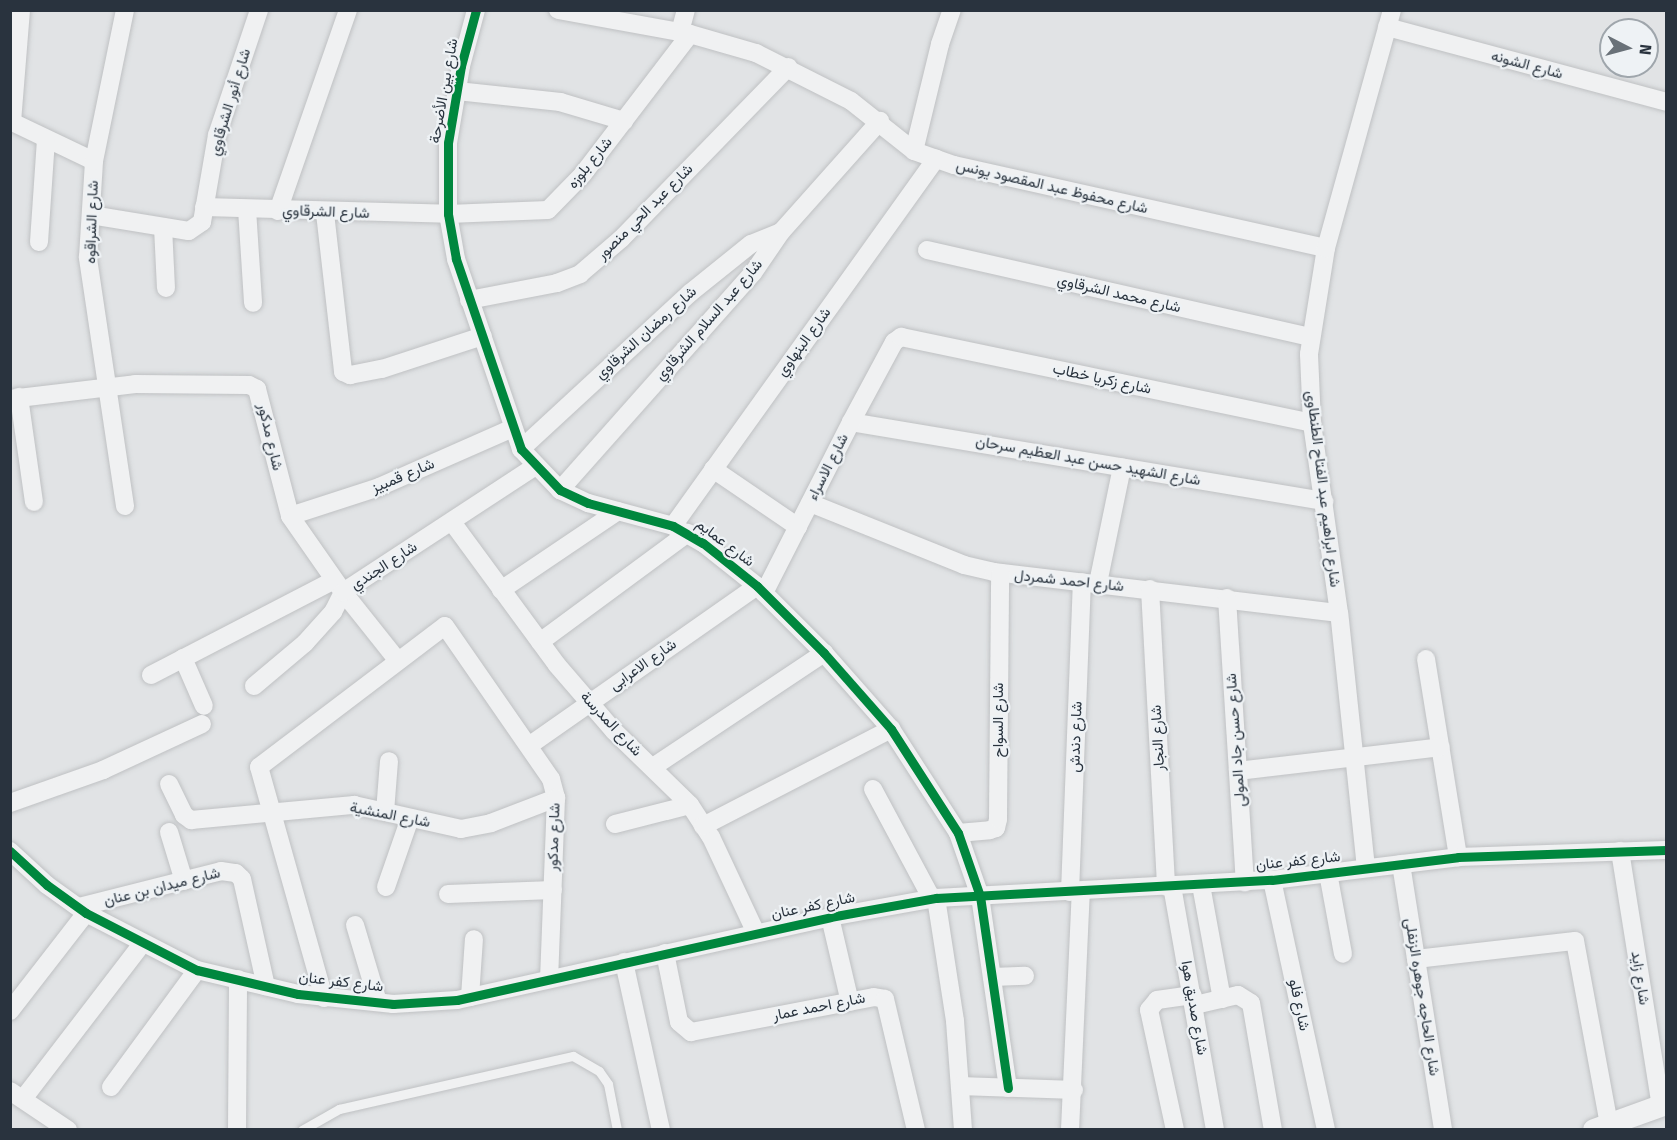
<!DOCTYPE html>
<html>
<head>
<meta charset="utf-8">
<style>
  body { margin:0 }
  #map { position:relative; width:1677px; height:1140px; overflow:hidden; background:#e1e3e5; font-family:"Fira Sans",Vazirmatn,sans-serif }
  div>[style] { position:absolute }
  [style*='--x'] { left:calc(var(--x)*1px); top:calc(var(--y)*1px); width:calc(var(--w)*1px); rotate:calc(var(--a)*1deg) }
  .roads { filter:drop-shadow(0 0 2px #bfc1c3) drop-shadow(0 0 2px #bfc1c3) }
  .service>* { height:9px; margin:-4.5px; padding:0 4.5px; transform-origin:4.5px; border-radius:4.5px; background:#f0f1f2 }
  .minor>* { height:18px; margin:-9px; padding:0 9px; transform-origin:9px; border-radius:9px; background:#f0f1f2 }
  .tertiary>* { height:22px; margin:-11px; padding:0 11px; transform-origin:11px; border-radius:11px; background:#f0f1f2 }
  .cycleway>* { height:9px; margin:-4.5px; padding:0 4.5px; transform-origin:4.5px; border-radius:4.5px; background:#00873e }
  span { translate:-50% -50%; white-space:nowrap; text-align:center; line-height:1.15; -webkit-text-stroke:4.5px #eef2f5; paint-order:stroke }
  .street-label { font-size:15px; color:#29333e }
  .frame { position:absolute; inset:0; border:12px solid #29333e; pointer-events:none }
  .north { position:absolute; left:1599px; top:18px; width:60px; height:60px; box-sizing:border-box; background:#eef2f5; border:2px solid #9fa6ac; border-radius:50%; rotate:96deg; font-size:16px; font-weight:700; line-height:24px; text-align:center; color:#29333e }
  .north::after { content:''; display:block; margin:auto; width:21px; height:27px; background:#697178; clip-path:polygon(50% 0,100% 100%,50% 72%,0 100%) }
</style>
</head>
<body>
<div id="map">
  <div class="roads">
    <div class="service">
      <div style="--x:302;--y:1130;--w:43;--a:-29.6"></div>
      <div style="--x:339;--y:1109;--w:240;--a:-12.8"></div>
      <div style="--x:573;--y:1056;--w:30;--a:30"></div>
      <div style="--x:599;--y:1071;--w:16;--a:55"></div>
      <div style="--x:608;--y:1084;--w:47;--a:78.9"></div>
    </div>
    <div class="minor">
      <div style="--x:476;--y:10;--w:58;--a:105"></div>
      <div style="--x:461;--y:66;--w:78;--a:99.6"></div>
      <div style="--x:448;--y:143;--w:71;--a:90"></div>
      <div style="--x:448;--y:214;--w:46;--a:79.9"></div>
      <div style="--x:456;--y:259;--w:201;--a:71.1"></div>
      <div style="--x:521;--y:449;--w:57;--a:46.4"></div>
      <div style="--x:560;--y:490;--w:31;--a:25"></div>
      <div style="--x:588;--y:503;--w:88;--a:15.1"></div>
      <div style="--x:673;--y:526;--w:34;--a:30"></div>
      <div style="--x:703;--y:543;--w:69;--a:38.5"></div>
      <div style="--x:757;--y:586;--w:95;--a:45"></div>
      <div style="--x:824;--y:653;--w:101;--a:48.6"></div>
      <div style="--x:891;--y:729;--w:124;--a:57.2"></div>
      <div style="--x:958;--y:833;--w:67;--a:70.8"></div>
      <div style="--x:980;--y:896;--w:194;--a:81.7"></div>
      <div style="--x:558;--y:10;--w:134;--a:10.3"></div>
      <div style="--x:690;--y:34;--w:69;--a:16.1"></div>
      <div style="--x:756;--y:53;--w:106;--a:26.8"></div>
      <div style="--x:851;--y:101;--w:80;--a:38.4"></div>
      <div style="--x:914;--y:151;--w:42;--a:19.3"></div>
      <div style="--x:954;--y:165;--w:381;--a:12.6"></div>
      <div style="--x:1387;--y:27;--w:289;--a:15"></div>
      <div style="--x:680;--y:32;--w:23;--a:-75"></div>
      <div style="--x:457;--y:91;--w:104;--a:6.1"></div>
      <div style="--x:560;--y:102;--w:67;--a:16.5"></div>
      <div style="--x:10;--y:121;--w:93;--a:25.5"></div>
      <div style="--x:12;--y:122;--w:112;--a:-85.4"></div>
      <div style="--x:914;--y:151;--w:110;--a:-76.3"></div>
      <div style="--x:940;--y:44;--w:36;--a:-71"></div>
      <div style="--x:204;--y:207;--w:244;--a:1.6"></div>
      <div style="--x:448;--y:214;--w:100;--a:-2.3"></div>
      <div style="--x:548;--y:210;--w:50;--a:-45.8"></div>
      <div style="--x:583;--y:174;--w:176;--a:-52.6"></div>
      <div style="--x:247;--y:209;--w:94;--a:86.3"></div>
      <div style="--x:278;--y:211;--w:213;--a:-70.8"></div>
      <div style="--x:325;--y:213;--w:160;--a:83.5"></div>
      <div style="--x:343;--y:372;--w:8;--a:23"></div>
      <div style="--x:350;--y:375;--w:33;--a:-11"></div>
      <div style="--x:382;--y:369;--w:106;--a:-18.1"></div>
      <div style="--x:91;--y:215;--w:99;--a:9.3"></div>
      <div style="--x:189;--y:231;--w:16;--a:-35"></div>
      <div style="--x:202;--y:222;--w:88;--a:-80.2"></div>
      <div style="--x:217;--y:135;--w:132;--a:-71.4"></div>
      <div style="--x:163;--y:227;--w:61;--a:87.2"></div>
      <div style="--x:39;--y:242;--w:103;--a:-86.1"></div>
      <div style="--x:927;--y:250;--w:394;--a:12.8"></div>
      <div style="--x:469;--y:300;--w:90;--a:-10.9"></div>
      <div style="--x:557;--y:283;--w:25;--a:-21"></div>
      <div style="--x:580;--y:274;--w:54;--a:-40.5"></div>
      <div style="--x:621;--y:239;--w:240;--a:-45.8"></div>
      <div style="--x:19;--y:397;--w:106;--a:81.9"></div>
      <div style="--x:10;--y:399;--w:126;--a:-6.8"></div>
      <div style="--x:135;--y:384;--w:114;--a:0.5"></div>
      <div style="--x:249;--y:385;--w:9;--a:27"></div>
      <div style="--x:257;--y:389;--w:131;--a:75.4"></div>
      <div style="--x:290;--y:516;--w:93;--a:55.1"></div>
      <div style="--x:343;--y:592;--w:88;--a:51.4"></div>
      <div style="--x:851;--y:422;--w:480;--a:9.5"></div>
      <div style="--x:521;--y:449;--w:230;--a:-42.7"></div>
      <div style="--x:690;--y:293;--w:78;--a:-38.8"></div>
      <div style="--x:751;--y:244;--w:32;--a:-22"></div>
      <div style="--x:713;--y:469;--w:103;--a:34.3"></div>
      <div style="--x:560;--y:490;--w:290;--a:-48.4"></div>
      <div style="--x:753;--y:273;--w:50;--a:-55.7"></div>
      <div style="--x:781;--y:232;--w:149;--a:-48.3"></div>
      <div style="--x:810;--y:503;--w:166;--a:21.9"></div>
      <div style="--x:964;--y:565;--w:31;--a:13"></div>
      <div style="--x:994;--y:572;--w:347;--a:6.8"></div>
      <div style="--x:125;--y:506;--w:252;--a:-98.5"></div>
      <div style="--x:88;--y:257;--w:96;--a:-86.4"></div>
      <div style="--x:94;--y:161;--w:154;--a:-78.4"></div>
      <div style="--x:290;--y:516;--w:94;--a:-18"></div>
      <div style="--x:379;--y:487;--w:146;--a:-23.8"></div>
      <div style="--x:452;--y:522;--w:177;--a:53.7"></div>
      <div style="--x:557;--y:665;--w:87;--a:49.2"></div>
      <div style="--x:614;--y:731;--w:106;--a:44.2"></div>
      <div style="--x:690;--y:805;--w:38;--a:57"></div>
      <div style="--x:711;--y:837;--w:106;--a:64.9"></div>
      <div style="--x:673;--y:526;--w:452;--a:-54.4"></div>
      <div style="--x:1098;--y:583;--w:118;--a:-78.3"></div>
      <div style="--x:1150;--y:589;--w:298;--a:86.9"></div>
      <div style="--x:501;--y:590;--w:141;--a:-34"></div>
      <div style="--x:764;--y:593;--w:192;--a:-63"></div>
      <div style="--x:851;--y:422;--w:91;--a:-61.7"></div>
      <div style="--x:894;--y:342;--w:9;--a:-36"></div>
      <div style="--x:901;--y:337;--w:420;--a:11.8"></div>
      <div style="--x:1227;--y:598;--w:285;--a:86.4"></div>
      <div style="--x:540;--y:642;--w:184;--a:-36.4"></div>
      <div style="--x:183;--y:658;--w:52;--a:66.4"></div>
      <div style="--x:1426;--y:659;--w:201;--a:80.8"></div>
      <div style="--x:151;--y:675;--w:206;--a:-27.4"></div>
      <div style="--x:254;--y:686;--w:67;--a:-40.1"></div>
      <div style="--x:305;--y:643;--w:42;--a:-47.9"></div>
      <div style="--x:333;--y:612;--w:22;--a:-63"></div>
      <div style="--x:343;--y:592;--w:228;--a:-33.2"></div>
      <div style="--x:530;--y:745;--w:277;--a:-35"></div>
      <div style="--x:653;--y:767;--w:206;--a:-33.7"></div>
      <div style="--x:1238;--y:771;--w:204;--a:-6.7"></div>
      <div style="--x:169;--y:784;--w:34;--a:64"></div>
      <div style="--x:184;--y:815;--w:9;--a:36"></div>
      <div style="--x:191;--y:820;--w:164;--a:-5.3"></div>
      <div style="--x:354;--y:805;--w:110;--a:12.6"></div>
      <div style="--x:461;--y:829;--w:31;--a:-11"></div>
      <div style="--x:491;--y:823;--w:70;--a:-21"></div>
      <div style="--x:873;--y:789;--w:125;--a:61.8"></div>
      <div style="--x:10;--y:803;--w:99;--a:-19.5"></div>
      <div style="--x:103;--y:770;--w:109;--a:-24.9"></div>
      <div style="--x:385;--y:812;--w:51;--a:-85.5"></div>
      <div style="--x:615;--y:824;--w:77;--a:-14.2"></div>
      <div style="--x:703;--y:826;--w:212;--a:-27.3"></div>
      <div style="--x:169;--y:832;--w:51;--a:73"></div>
      <div style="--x:958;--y:833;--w:32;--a:-5"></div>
      <div style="--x:990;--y:830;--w:6;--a:-18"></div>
      <div style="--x:996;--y:828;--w:9;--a:-77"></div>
      <div style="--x:998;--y:819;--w:246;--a:-89.5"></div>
      <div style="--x:10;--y:851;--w:50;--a:42.6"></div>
      <div style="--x:47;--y:885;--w:48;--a:35.7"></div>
      <div style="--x:86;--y:913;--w:125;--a:27.2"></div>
      <div style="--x:197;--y:970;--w:104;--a:13.4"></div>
      <div style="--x:298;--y:994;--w:96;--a:6"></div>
      <div style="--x:393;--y:1004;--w:64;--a:-3.6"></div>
      <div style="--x:457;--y:1000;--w:382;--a:-12.5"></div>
      <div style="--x:830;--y:917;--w:108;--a:-10.2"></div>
      <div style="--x:936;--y:898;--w:336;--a:-3.1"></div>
      <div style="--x:1272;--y:880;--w:187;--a:-7"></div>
      <div style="--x:1458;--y:857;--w:208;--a:-1.9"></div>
      <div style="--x:1620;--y:851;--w:258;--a:80.9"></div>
      <div style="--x:1401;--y:864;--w:269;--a:81"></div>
      <div style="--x:1366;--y:868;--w:256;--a:-96"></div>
      <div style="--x:1339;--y:613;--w:192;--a:-98.1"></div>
      <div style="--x:1312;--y:423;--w:69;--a:-92.5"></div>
      <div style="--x:1309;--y:354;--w:107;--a:-80.9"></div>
      <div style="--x:1326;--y:248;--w:247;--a:-74.5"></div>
      <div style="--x:1328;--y:873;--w:82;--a:79.5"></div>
      <div style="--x:1272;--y:880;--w:256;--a:77.8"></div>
      <div style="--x:1201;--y:885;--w:116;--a:79.6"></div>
      <div style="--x:1172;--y:886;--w:248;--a:80"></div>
      <div style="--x:386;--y:887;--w:73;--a:-70.8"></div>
      <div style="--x:1070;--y:892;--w:310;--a:-87.8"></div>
      <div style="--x:448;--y:894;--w:105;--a:-2.2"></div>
      <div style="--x:936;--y:898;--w:124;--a:81.2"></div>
      <div style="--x:955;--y:1021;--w:109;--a:85.8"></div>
      <div style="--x:79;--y:907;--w:146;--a:-14.2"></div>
      <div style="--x:221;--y:871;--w:15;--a:8"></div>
      <div style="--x:236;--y:873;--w:8;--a:45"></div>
      <div style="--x:242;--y:879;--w:110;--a:77.4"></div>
      <div style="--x:830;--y:917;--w:87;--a:76.8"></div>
      <div style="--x:355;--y:925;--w:80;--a:73.4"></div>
      <div style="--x:665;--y:953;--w:70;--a:78.5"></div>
      <div style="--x:679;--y:1022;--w:16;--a:40"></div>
      <div style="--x:691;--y:1032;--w:186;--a:-10.8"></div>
      <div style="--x:874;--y:997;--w:11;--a:10"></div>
      <div style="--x:885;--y:999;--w:135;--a:76.7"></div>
      <div style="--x:1416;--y:959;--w:160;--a:-6.5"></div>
      <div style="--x:1575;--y:941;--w:187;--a:79.5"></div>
      <div style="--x:624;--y:962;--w:172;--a:77.6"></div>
      <div style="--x:992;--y:977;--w:33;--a:-2"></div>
      <div style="--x:470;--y:997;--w:58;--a:-86.1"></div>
      <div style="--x:324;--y:998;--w:240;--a:-105.7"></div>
      <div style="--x:259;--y:767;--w:233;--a:-37.2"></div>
      <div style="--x:445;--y:626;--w:186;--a:55.3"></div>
      <div style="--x:551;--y:779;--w:20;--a:75"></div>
      <div style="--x:556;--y:798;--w:181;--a:92.2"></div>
      <div style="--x:1195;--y:1005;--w:44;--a:-13.1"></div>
      <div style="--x:1238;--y:995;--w:15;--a:32"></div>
      <div style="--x:1251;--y:1003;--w:129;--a:80.2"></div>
      <div style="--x:10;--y:1011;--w:124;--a:-52.2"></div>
      <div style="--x:961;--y:1086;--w:113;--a:2"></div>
      <div style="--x:111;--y:1087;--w:145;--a:-53.7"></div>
      <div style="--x:10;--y:1091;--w:70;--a:33.9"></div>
      <div style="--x:23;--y:1099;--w:195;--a:-52.5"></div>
      <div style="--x:237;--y:1130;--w:151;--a:-89.6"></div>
      <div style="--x:1070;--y:1130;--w:239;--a:-87.4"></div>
      <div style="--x:1175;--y:1130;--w:123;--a:-102.2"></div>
      <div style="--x:1149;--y:1010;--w:13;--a:-51"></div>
      <div style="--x:1157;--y:1000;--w:36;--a:-8"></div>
    </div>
    <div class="tertiary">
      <div style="--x:1594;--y:1130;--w:77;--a:-19.9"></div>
    </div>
  </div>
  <div class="cycleway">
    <div style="--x:476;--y:10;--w:58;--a:105"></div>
    <div style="--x:461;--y:66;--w:78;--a:99.6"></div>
    <div style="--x:448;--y:143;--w:71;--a:90"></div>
    <div style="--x:448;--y:214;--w:46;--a:79.9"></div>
    <div style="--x:456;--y:259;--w:201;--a:71.1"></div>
    <div style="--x:521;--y:449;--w:57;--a:46.4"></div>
    <div style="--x:560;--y:490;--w:31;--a:25"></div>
    <div style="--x:588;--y:503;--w:88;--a:15.1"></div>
    <div style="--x:673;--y:526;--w:34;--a:30"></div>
    <div style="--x:703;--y:543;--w:69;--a:38.5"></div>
    <div style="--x:757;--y:586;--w:95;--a:45"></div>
    <div style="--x:824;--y:653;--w:101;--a:48.6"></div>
    <div style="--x:891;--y:729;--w:124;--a:57.2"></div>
    <div style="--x:958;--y:833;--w:67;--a:70.8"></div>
    <div style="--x:980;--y:896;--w:194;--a:81.7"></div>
    <div style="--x:10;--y:851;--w:50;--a:42.6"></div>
    <div style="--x:47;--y:885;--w:48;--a:35.7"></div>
    <div style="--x:86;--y:913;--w:125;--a:27.2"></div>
    <div style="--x:197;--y:970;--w:104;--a:13.4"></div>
    <div style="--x:298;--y:994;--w:96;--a:6"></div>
    <div style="--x:393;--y:1004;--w:64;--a:-3.6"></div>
    <div style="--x:457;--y:1000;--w:382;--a:-12.5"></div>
    <div style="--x:830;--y:917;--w:108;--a:-10.2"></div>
    <div style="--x:936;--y:898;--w:336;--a:-3.1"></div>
    <div style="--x:1272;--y:880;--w:187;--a:-7"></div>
    <div style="--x:1458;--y:857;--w:208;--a:-1.9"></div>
  </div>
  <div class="street-label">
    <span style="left:1527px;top:65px;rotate:15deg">شارع الشونه</span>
    <span style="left:444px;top:91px;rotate:-80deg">شارع بين الأضرحة</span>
    <span style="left:230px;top:102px;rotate:-73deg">شارع أنور الشرقاوي</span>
    <span style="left:590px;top:163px;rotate:-51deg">شارع بلوزه</span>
    <span style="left:1052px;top:187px;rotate:13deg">شارع محفوظ عبد المقصود يونس</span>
    <span style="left:326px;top:212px;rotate:2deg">شارع الشرقاوي</span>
    <span style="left:645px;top:212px;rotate:-45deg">شارع عبد الحي منصور</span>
    <span style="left:92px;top:222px;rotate:-88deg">شارع الشراقوه</span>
    <span style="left:1119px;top:294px;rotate:13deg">شارع محمد الشرقاوي</span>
    <span style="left:709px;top:320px;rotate:-49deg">شارع عبد السلام الشرقاوي</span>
    <span style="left:646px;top:333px;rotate:-42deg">شارع رمضان الشرقاوي</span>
    <span style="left:804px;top:342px;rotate:-54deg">شارع البنهاوي</span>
    <span style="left:1102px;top:379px;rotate:12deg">شارع زكريا خطاب</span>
    <span style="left:270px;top:437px;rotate:77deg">شارع مدكور</span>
    <span style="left:1088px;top:461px;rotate:10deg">شارع الشهيد حسن عبد العظيم سرحان</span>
    <span style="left:828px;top:467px;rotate:-63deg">شارع الاسراء</span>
    <span style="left:403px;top:476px;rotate:-23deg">شارع قمبيز</span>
    <span style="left:1323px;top:489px;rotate:83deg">شارع ابراهيم عبد الفتاح الطنطاوى</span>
    <span style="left:725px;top:543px;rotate:37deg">شارع عمايم</span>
    <span style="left:384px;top:566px;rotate:-33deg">شارع الجندي</span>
    <span style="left:1069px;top:581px;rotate:6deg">شارع احمد شمردل</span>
    <span style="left:643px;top:665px;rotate:-35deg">شارع الاعرابى</span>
    <span style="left:999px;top:720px;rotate:-90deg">شارع السواح</span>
    <span style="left:611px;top:724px;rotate:47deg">شارع المدرسة</span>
    <span style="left:1076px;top:737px;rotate:-88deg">شارع دندش</span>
    <span style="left:1158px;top:738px;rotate:-93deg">شارع النجار</span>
    <span style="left:1236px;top:740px;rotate:-94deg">شارع حسن جاد المولى</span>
    <span style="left:390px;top:815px;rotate:11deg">شارع المنشية</span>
    <span style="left:554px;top:837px;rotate:-88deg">شارع مدكور</span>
    <span style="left:1298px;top:861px;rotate:-6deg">شارع كفر عنان</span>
    <span style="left:162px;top:887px;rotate:-14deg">شارع ميدان بن عنان</span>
    <span style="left:813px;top:906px;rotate:-12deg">شارع كفر عنان</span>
    <span style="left:1640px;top:978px;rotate:81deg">شارع زايد</span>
    <span style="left:341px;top:982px;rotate:7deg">شارع كفر عنان</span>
    <span style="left:1422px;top:997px;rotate:81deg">شارع الحاجه جوهره الزنفلى</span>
    <span style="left:1299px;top:1005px;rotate:78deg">شارع فلو</span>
    <span style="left:819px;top:1007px;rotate:-11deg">شارع احمد عمار</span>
    <span style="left:1194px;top:1008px;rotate:80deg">شارع صديق هوا</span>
  </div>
  <div class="frame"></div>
  <div class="north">N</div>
</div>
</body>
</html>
